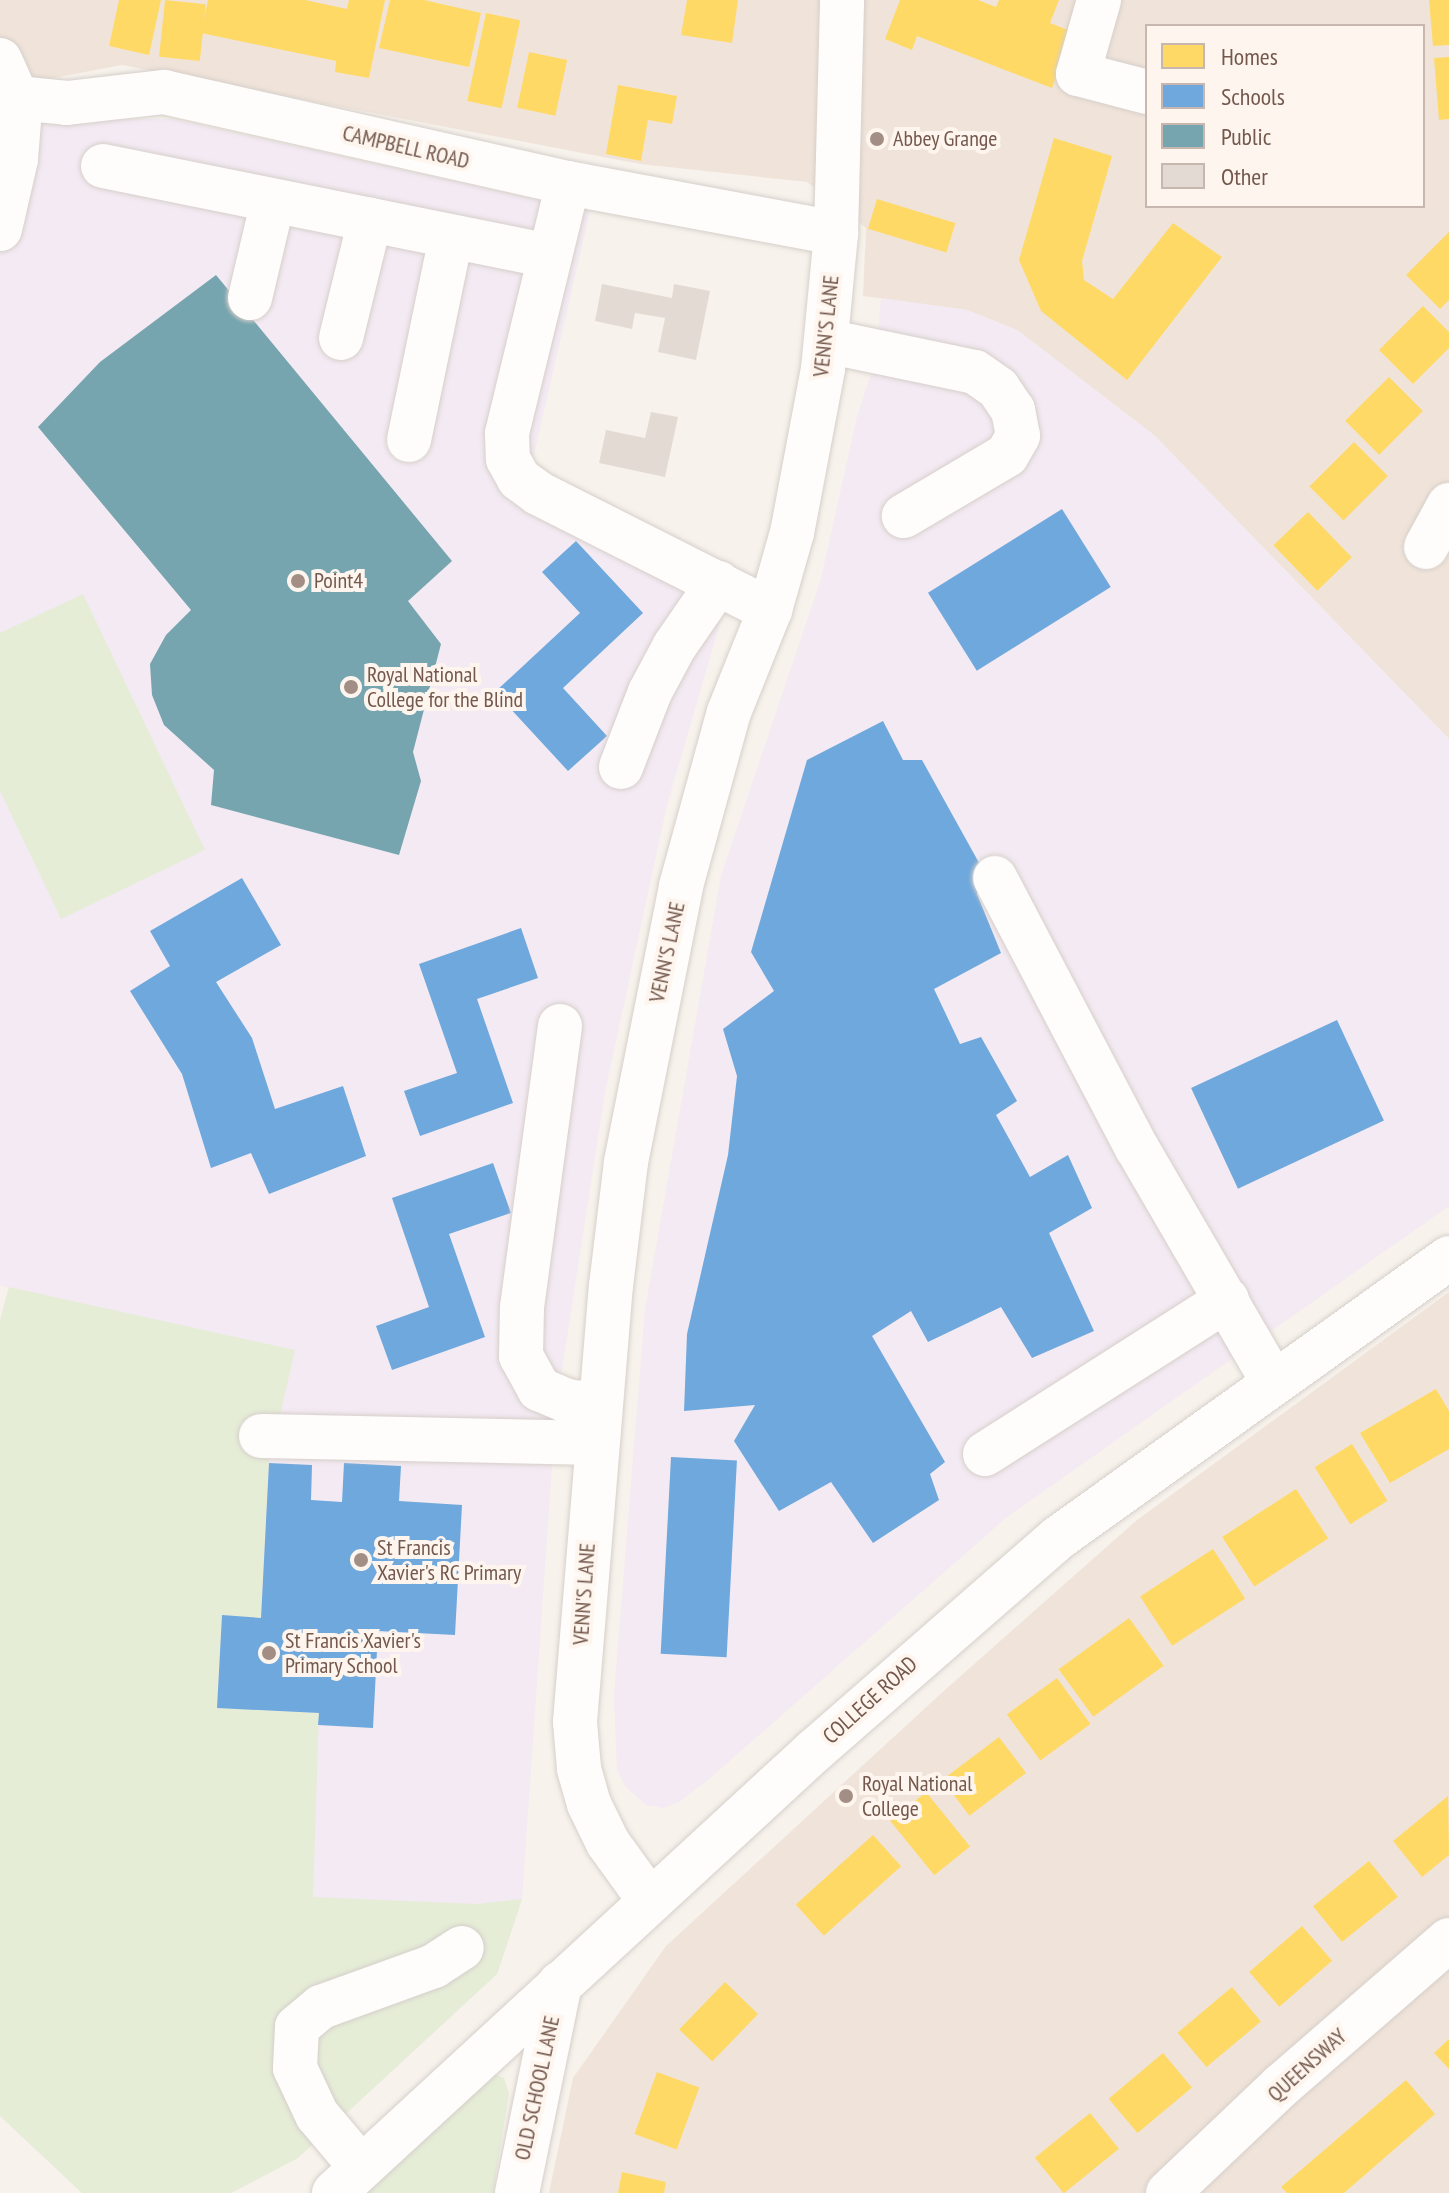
<!DOCTYPE html>
<html>
<head>
<meta charset="utf-8">
<style>
  body { margin:0 }
  #map { position:relative; width:1449px; height:2193px; overflow:hidden; background:#f7f2ec; font-family:"PT Sans Narrow",sans-serif }
  div>[style] { position:absolute }
  [style*='--x'] { left:calc(var(--x)*1px); top:calc(var(--y)*1px); width:calc(var(--w)*1px); rotate:calc(var(--a)*1deg) }
  .residential>* { inset:0; background:#f0e4da }
  .education>* { inset:0; background:#f3eaf3 }
  .green>* { inset:0; background:#e5edd7 }
  .homes>* { inset:0; background:#ffd966; transform-origin:0 0 }
  .schools>* { inset:0; background:#6fa8dc; transform-origin:0 0 }
  .public>* { inset:0; background:#76a5af }
  .building>* { inset:0; background:#e3dad4 }
  .roads { filter:drop-shadow(0 0 2px #d6cfca) drop-shadow(0 0 2px #d6cfca) }
  .minor>* { height:44px; margin:-22px; padding:0 22px; transform-origin:22px; border-radius:22px; background:#fefdfc }
  .dots>* { width:22px; height:22px; translate:-50% -50%; box-sizing:border-box; border:4px solid #fef6ee; border-radius:50% }
  span { translate:-50% -50%; white-space:nowrap; text-align:center; line-height:1.15; -webkit-text-stroke:8px #fef6ee; paint-order:stroke }
  .poi-label { font-size:22px; color:#74584d }
  .left { translate:0 -50%; text-align:left }
  .street-label { font-size:22px; color:#74584d }
  .legend { position:absolute; left:1145px; top:24px; width:280px; height:184px; box-sizing:border-box; background:#fef6ee; border:2px solid #c7b7ae; margin:0; padding:10px 14px; list-style:none; font-size:24px; color:#74584d }
  .legend li { display:flex; align-items:center; gap:16px; height:40px }
  .legend b { width:40px; border:2px solid #c7b7ae }
</style>
</head>
<body>
<div id="map">
  <div class="residential">
    <div style="clip-path:polygon(evenodd,0 0,1449px 0,1449px 739px,1154px 435px,1017px 330px,967px 310px,863px 296px,866px 228px,807px 182px,640px 164px,122px 65px,6px 87px,0 197px,0 0,1147px 26px,1423px 26px,1423px 206px,1147px 206px,1147px 26px)"></div>
    <div style="clip-path:polygon(1449px 1292px,1449px 2193px,549px 2193px,573px 2078px,666px 1946px,946px 1689px,1137px 1520px)"></div>
  </div>
  <div class="education">
    <div style="clip-path:polygon(18px 119px,172px 119px,590px 211px,531px 468px,736px 568px,667px 805px,605px 1092px,556px 1408px,522px 1899px,497px 1974px,298px 2158px,231px 2193px,82px 2193px,0 2116px,0 1320px,9px 1288px,0 1285px,0 197px)"></div>
    <div style="clip-path:polygon(881px 298px,967px 310px,1017px 330px,1154px 435px,1449px 739px,1449px 1206px,1007px 1517px,709px 1779px,679px 1802px,664px 1808px,646px 1805px,625px 1786px,617px 1769px,614px 1695px,645px 1310px,721px 876px,821px 579px,857px 417px,876px 358px)"></div>
  </div>
  <div class="green">
    <div style="clip-path:polygon(83px 594px,205px 850px,61px 919px,0 791px,0 633px)"></div>
    <div style="clip-path:polygon(9px 1287px,295px 1350px,269px 1463px,261px 1618px,222px 1616px,217px 1707px,319px 1713px,313px 1897px,477px 1904px,522px 1899px,497px 1974px,298px 2158px,231px 2193px,82px 2193px,0 2116px,0 1320px)"></div>
    <div style="clip-path:polygon(488px 2071px,504px 2078px,509px 2093px,493px 2193px,365px 2193px)"></div>
  </div>
  <div class="homes">
    <div style="clip-path:polygon(119px 0,161px 0,149px 55px,109px 46px)"></div>
    <div style="left:165px;top:0;width:41px;height:57px;rotate:6deg"></div>
    <div style="clip-path:polygon(208px 0,305px 0,347px 9px,349px 0,385px 0,369px 78px,335px 72px,336px 61px,201px 33px)"></div>
    <div style="clip-path:polygon(390px 0,424px 0,481px 13px,469px 67px,379px 48px)"></div>
    <div style="clip-path:polygon(687px 0,738px 0,732px 43px,681px 35px)"></div>
    <div style="clip-path:polygon(900px 0,978px 0,996px 7px,999px 0,1059px 0,1050px 23px,1073px 32px,1052px 88px,917px 36px,912px 50px,885px 39px)"></div>
    <div style="clip-path:polygon(1429px 0,1449px 0,1449px 45px,1433px 46px)"></div>
    <div style="left:486px;top:13px;width:35px;height:90px;rotate:12deg"></div>
    <div style="left:529px;top:52px;width:39px;height:57px;rotate:12deg"></div>
    <div style="clip-path:polygon(1449px 57px,1449px 119px,1439px 120px,1434px 58px)"></div>
    <div style="clip-path:polygon(618px 85px,677px 96px,672px 124px,648px 120px,641px 161px,606px 154px)"></div>
    <div style="clip-path:polygon(1054px 138px,1112px 156px,1082px 261px,1084px 280px,1113px 299px,1173px 223px,1222px 257px,1127px 380px,1041px 311px,1019px 260px)"></div>
    <div style="left:877px;top:199px;width:82px;height:31px;rotate:17deg"></div>
    <div style="clip-path:polygon(1449px 232px,1449px 300px,1440px 309px,1406px 275px)"></div>
    <div style="clip-path:polygon(1423px 306px,1449px 332px,1449px 348px,1413px 384px,1379px 350px)"></div>
    <div style="left:1389px;top:377px;width:48px;height:62px;rotate:45deg"></div>
    <div style="left:1354px;top:442px;width:48px;height:63px;rotate:45deg"></div>
    <div style="left:1308px;top:512px;width:63px;height:48px;rotate:46deg"></div>
    <div style="clip-path:polygon(1436px 1389px,1449px 1411px,1449px 1449px,1390px 1483px,1360px 1433px)"></div>
    <div style="left:1352px;top:1444px;width:67px;height:44px;rotate:58deg"></div>
    <div style="left:1296px;top:1489px;width:59px;height:88px;rotate:57deg"></div>
    <div style="left:1213px;top:1549px;width:59px;height:87px;rotate:57deg"></div>
    <div style="left:1129px;top:1618px;width:59px;height:87px;rotate:54deg"></div>
    <div style="left:1057px;top:1678px;width:57px;height:62px;rotate:54deg"></div>
    <div style="left:999px;top:1737px;width:45px;height:71px;rotate:53deg"></div>
    <div style="left:926px;top:1792px;width:70px;height:46px;rotate:51deg"></div>
    <div style="clip-path:polygon(1448px 1796px,1449px 1855px,1422px 1877px,1393px 1841px)"></div>
    <div style="left:873px;top:1835px;width:42px;height:104px;rotate:48deg"></div>
    <div style="left:1369px;top:1861px;width:46px;height:72px;rotate:51deg"></div>
    <div style="left:1302px;top:1926px;width:46px;height:70px;rotate:49deg"></div>
    <div style="left:725px;top:1982px;width:46px;height:66px;rotate:44deg"></div>
    <div style="left:1232px;top:1987px;width:45px;height:71px;rotate:50deg"></div>
    <div style="clip-path:polygon(1449px 2039px,1449px 2069px,1434px 2053px)"></div>
    <div style="left:1163px;top:2053px;width:45px;height:71px;rotate:50deg"></div>
    <div style="left:657px;top:2072px;width:45px;height:66px;rotate:20deg"></div>
    <div style="clip-path:polygon(1406px 2080px,1435px 2114px,1344px 2193px,1287px 2193px,1281px 2187px)"></div>
    <div style="left:1090px;top:2113px;width:46px;height:71px;rotate:51deg"></div>
    <div style="clip-path:polygon(622px 2172px,666px 2182px,664px 2193px,618px 2193px)"></div>
  </div>
  <div class="schools">
    <div style="left:1062px;top:509px;width:92px;height:158px;rotate:58deg"></div>
    <div style="clip-path:polygon(576px 541px,643px 613px,563px 688px,607px 736px,568px 771px,495px 692px,580px 613px,542px 572px)"></div>
    <div style="clip-path:polygon(883px 721px,903px 760px,922px 760px,983px 870px,977px 894px,1001px 953px,934px 989px,960px 1044px,981px 1037px,1017px 1101px,996px 1115px,1030px 1177px,1068px 1155px,1092px 1208px,1049px 1233px,1094px 1331px,1032px 1358px,1001px 1307px,928px 1342px,911px 1311px,872px 1336px,945px 1462px,930px 1474px,939px 1500px,873px 1543px,831px 1482px,779px 1511px,734px 1441px,755px 1405px,684px 1411px,687px 1334px,728px 1155px,737px 1076px,723px 1029px,774px 991px,751px 952px,807px 760px)"></div>
    <div style="clip-path:polygon(242px 878px,281px 945px,216px 982px,252px 1038px,275px 1109px,343px 1086px,366px 1156px,269px 1194px,251px 1153px,211px 1168px,182px 1074px,130px 991px,170px 966px,150px 931px)"></div>
    <div style="clip-path:polygon(521px 928px,538px 978px,477px 999px,513px 1103px,420px 1136px,404px 1091px,457px 1073px,419px 964px)"></div>
    <div style="left:1337px;top:1020px;width:111px;height:161px;rotate:65deg"></div>
    <div style="clip-path:polygon(493px 1163px,511px 1213px,449px 1234px,485px 1337px,392px 1370px,376px 1326px,429px 1307px,392px 1198px)"></div>
    <div style="left:671px;top:1457px;width:66px;height:197px;rotate:3deg"></div>
    <div style="clip-path:polygon(269px 1463px,312px 1465px,311px 1500px,342px 1502px,344px 1463px,401px 1466px,399px 1501px,462px 1505px,455px 1635px,378px 1631px,373px 1728px,318px 1725px,319px 1713px,217px 1708px,222px 1615px,261px 1618px)"></div>
  </div>
  <div class="public">
    <div style="clip-path:polygon(216px 275px,452px 561px,408px 601px,441px 644px,413px 752px,421px 781px,399px 855px,211px 805px,214px 770px,164px 725px,152px 695px,150px 664px,166px 635px,191px 610px,38px 427px,100px 362px)"></div>
  </div>
  <div class="building">
    <div style="clip-path:polygon(602px 284px,672px 298px,674px 284px,710px 291px,696px 360px,658px 352px,665px 318px,635px 313px,632px 329px,595px 321px)"></div>
    <div style="clip-path:polygon(651px 412px,678px 417px,665px 477px,599px 463px,606px 430px,645px 438px)"></div>
  </div>
  <div class="roads">
    <div class="minor">
      <div style="--x:1099;--y:0;--w:77;--a:105.8"></div>
      <div style="--x:1078;--y:74;--w:71;--a:14.6"></div>
      <div style="--x:0;--y:60;--w:42;--a:65.9"></div>
      <div style="--x:17;--y:98;--w:50;--a:5.7"></div>
      <div style="--x:67;--y:103;--w:98;--a:-6.5"></div>
      <div style="--x:164;--y:92;--w:414;--a:12.7"></div>
      <div style="--x:568;--y:183;--w:273;--a:10.6"></div>
      <div style="--x:103;--y:166;--w:455;--a:11.4"></div>
      <div style="--x:568;--y:183;--w:258;--a:103.7"></div>
      <div style="--x:507;--y:434;--w:25;--a:88"></div>
      <div style="--x:508;--y:459;--w:23;--a:61"></div>
      <div style="--x:519;--y:479;--w:24;--a:36"></div>
      <div style="--x:538;--y:493;--w:260;--a:26.8"></div>
      <div style="--x:0;--y:229;--w:72;--a:-77.1"></div>
      <div style="--x:16;--y:159;--w:50;--a:-85.4"></div>
      <div style="--x:20;--y:109;--w:11;--a:-105"></div>
      <div style="--x:250;--y:298;--w:100;--a:-76.7"></div>
      <div style="--x:341;--y:338;--w:122;--a:-76.2"></div>
      <div style="--x:826;--y:341;--w:152;--a:11.8"></div>
      <div style="--x:975;--y:372;--w:28;--a:35"></div>
      <div style="--x:998;--y:388;--w:27;--a:56"></div>
      <div style="--x:1013;--y:410;--w:26;--a:79"></div>
      <div style="--x:1018;--y:436;--w:22;--a:120"></div>
      <div style="--x:1007;--y:455;--w:120;--a:149.4"></div>
      <div style="--x:409;--y:440;--w:207;--a:-78.3"></div>
      <div style="--x:1426;--y:547;--w:48;--a:-61.3"></div>
      <div style="--x:621;--y:767;--w:80;--a:-68.9"></div>
      <div style="--x:650;--y:692;--w:51;--a:-61.9"></div>
      <div style="--x:674;--y:647;--w:78;--a:-55.5"></div>
      <div style="--x:995;--y:878;--w:305;--a:62.3"></div>
      <div style="--x:1137;--y:1148;--w:272;--a:59.8"></div>
      <div style="--x:560;--y:1026;--w:285;--a:97.7"></div>
      <div style="--x:522;--y:1308;--w:48;--a:91.2"></div>
      <div style="--x:521;--y:1356;--w:38;--a:61"></div>
      <div style="--x:539;--y:1389;--w:30;--a:23"></div>
      <div style="--x:567;--y:1401;--w:33;--a:7"></div>
      <div style="--x:261;--y:1436;--w:336;--a:1.2"></div>
      <div style="--x:985;--y:1454;--w:287;--a:-32.5"></div>
      <div style="--x:650;--y:1901;--w:72;--a:-125.9"></div>
      <div style="--x:608;--y:1843;--w:43;--a:-116"></div>
      <div style="--x:589;--y:1804;--w:37;--a:-106"></div>
      <div style="--x:579;--y:1768;--w:46;--a:-95"></div>
      <div style="--x:575;--y:1722;--w:437;--a:-85.3"></div>
      <div style="--x:611;--y:1286;--w:125;--a:-83.1"></div>
      <div style="--x:626;--y:1162;--w:281;--a:-78.7"></div>
      <div style="--x:681;--y:886;--w:180;--a:-74.6"></div>
      <div style="--x:729;--y:712;--w:110;--a:-68.1"></div>
      <div style="--x:770;--y:610;--w:80;--a:-74.1"></div>
      <div style="--x:792;--y:533;--w:167;--a:-79.3"></div>
      <div style="--x:823;--y:369;--w:137;--a:-84.5"></div>
      <div style="--x:836;--y:233;--w:233;--a:-88.5"></div>
      <div style="--x:361;--y:2167;--w:68;--a:-130.2"></div>
      <div style="--x:317;--y:2115;--w:52;--a:-115.1"></div>
      <div style="--x:295;--y:2068;--w:41;--a:-87.2"></div>
      <div style="--x:297;--y:2027;--w:31;--a:-40"></div>
      <div style="--x:321;--y:2007;--w:120;--a:-19.9"></div>
      <div style="--x:434;--y:1966;--w:33;--a:-33"></div>
      <div style="--x:334;--y:2193;--w:654;--a:-42.65"></div>
      <div style="--x:815;--y:1750;--w:322;--a:-41.1"></div>
      <div style="--x:1058;--y:1538;--w:481;--a:-35.6"></div>
      <div style="--x:517;--y:2193;--w:214;--a:-78.4"></div>
      <div style="--x:1168;--y:2193;--w:157;--a:-43.5"></div>
      <div style="--x:1282;--y:2085;--w:221;--a:-41"></div>
    </div>
  </div>
  <div class="dots">
    <div style="left:877px;top:139px;background:#a28e85"></div>
    <div style="left:298px;top:581px;background:#a28e85"></div>
    <div style="left:351px;top:687px;background:#a28e85"></div>
    <div style="left:361px;top:1560px;background:#a28e85"></div>
    <div style="left:269px;top:1653px;background:#a28e85"></div>
    <div style="left:846px;top:1796px;background:#a28e85"></div>
  </div>
  <div class="poi-label">
    <span class="left" style="left:893px;top:139px">Abbey Grange</span>
    <span class="left" style="left:314px;top:581px">Point4</span>
    <span class="left" style="left:367px;top:687px">Royal National<br>College for the Blind</span>
    <span class="left" style="left:377px;top:1560px">St Francis<br>Xavier's RC Primary</span>
    <span class="left" style="left:285px;top:1653px">St Francis Xavier's<br>Primary School</span>
    <span class="left" style="left:862px;top:1796px">Royal National<br>College</span>
  </div>
  <div class="street-label">
    <span style="left:406px;top:147px;rotate:13deg">CAMPBELL ROAD</span>
    <span style="left:826px;top:326px;rotate:-84deg">VENN'S LANE</span>
    <span style="left:667px;top:952px;rotate:-78deg">VENN'S LANE</span>
    <span style="left:584px;top:1594px;rotate:-86deg">VENN'S LANE</span>
    <span style="left:870px;top:1700px;rotate:-42deg">COLLEGE ROAD</span>
    <span style="left:1307px;top:2065px;rotate:-42deg">QUEENSWAY</span>
    <span style="left:537px;top:2088px;rotate:-78deg">OLD SCHOOL LANE</span>
  </div>
  <ul class="legend">
  <li><b style="height:22px;background:#ffd966"></b>Homes</li>
  <li><b style="height:22px;background:#6fa8dc"></b>Schools</li>
  <li><b style="height:22px;background:#76a5af"></b>Public</li>
  <li><b style="height:22px;background:#e3dad4"></b>Other</li>
  </ul>
</div>
</body>
</html>
